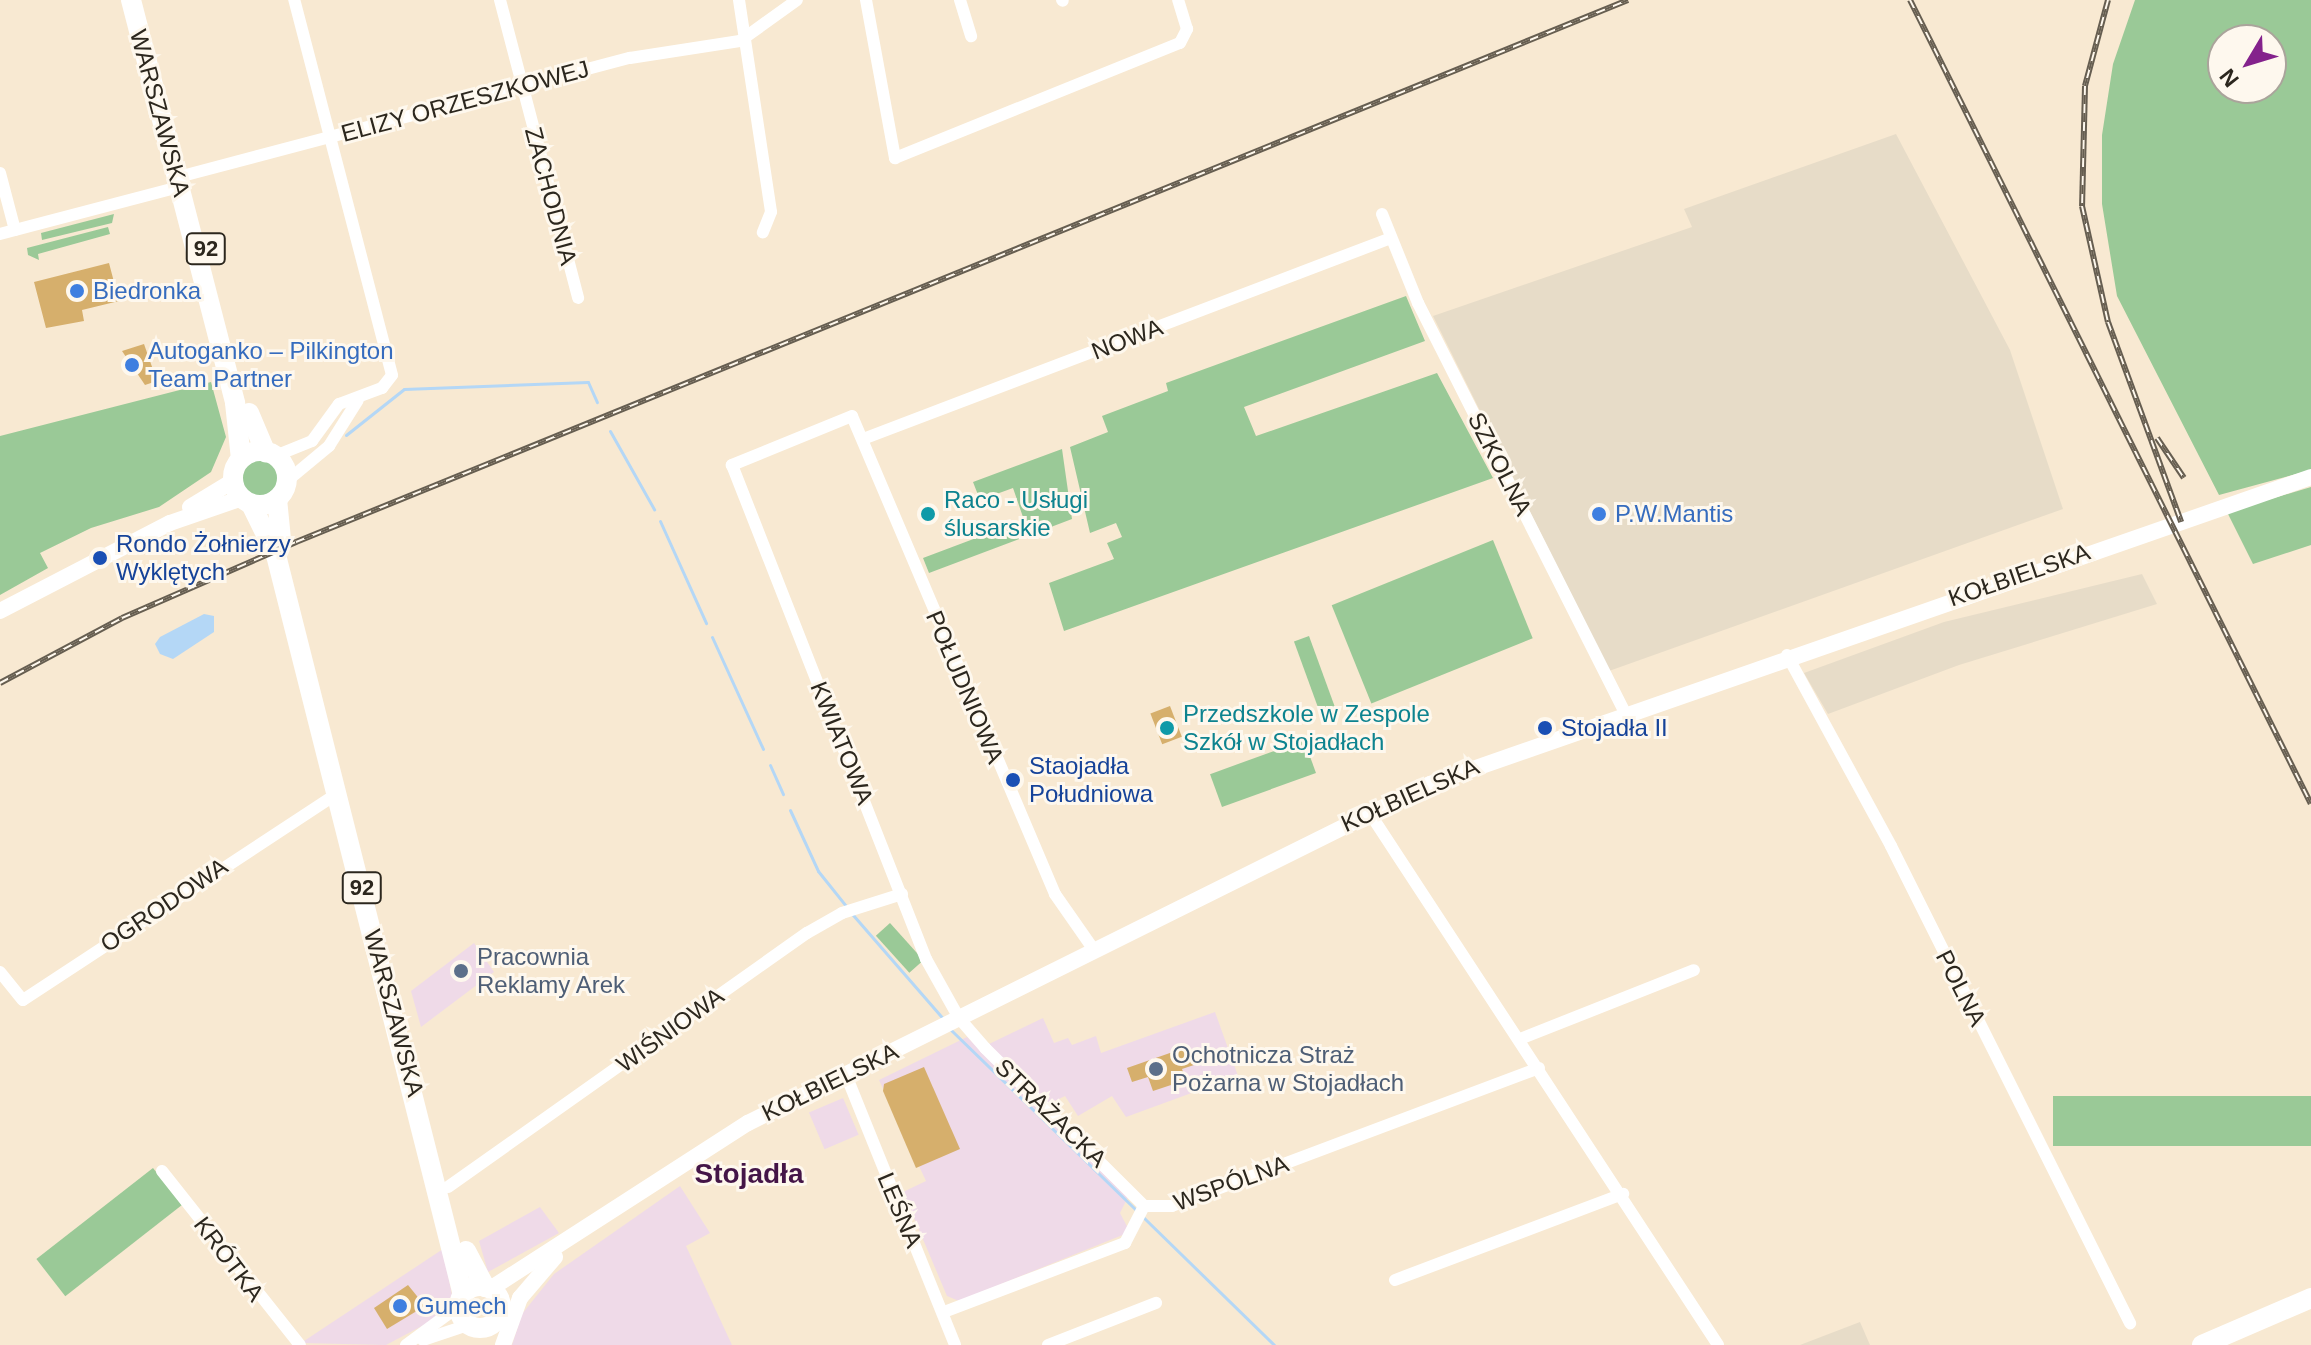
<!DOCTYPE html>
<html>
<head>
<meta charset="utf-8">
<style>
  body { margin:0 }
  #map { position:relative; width:2311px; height:1345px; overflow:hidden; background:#f8e9d2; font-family:Helvetica,sans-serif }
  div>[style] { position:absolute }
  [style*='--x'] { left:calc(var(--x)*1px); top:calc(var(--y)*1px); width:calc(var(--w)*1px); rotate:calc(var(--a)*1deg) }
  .commercial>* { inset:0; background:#efdae8; transform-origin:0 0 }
  .industrial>* { inset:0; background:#e7dcc8 }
  .green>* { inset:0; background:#9ac997; transform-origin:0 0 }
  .round { border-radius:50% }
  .water>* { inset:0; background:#b4d7f6 }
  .stream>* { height:3px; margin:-1.5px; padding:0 1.5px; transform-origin:1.5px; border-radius:1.5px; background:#b4d7f6 }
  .building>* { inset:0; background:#d6af6c; transform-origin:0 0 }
  .minor>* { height:12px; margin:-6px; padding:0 6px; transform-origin:6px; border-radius:6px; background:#fff }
  .tertiary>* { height:16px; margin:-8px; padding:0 8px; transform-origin:8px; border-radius:8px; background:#fff }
  .primary>* { height:20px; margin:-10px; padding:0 10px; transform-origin:10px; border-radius:10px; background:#fff }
  .primary>.ring { margin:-10px; padding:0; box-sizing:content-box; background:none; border:20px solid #fff; border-radius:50% }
  .rail>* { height:6px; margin-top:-3px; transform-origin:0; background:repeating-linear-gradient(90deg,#fef8ee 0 9px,#665e51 0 18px); box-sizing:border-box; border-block:2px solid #665e51 }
  .dots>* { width:22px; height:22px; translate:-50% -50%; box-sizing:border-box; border:4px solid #fef8ee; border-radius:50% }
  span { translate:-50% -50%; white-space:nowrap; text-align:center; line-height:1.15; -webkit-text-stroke:6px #fef8ee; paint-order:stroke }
  .shield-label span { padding:2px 6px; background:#fef8ee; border:2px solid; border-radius:6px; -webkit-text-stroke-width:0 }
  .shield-label { font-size:22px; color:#2c271e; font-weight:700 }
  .street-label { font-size:24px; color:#2c271e }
  .shop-label { font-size:24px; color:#366cbe }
  .left { translate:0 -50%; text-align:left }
  .culture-label { font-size:24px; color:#0d838f }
  .transit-label { font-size:24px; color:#164399 }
  .service-label { font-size:24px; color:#4e5e75 }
  .quarter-label { font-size:28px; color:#441547; font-weight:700 }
  .north { position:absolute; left:2207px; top:24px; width:80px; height:80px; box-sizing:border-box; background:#fef8ee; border:2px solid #aaa49b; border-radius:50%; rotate:232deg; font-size:22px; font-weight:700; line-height:32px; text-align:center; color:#2c271e }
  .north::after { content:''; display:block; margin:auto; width:28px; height:36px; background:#84228c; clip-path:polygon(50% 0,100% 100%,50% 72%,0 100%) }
</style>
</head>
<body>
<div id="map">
  <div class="commercial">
    <div style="clip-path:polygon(474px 943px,494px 972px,421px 1027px,411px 991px)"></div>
    <div style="clip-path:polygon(1215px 1012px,1238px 1076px,1126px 1117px,1112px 1096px,1078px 1116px,1065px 1096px,1047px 1105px,989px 1044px,1043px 1018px,1054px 1043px,1068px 1038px,1072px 1045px,1096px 1036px,1101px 1053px)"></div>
    <div style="clip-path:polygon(967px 1037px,1129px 1195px,1120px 1213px,1130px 1232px,959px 1301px,947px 1296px,903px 1192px,926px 1181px,879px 1080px)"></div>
    <div style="left:843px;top:1098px;width:40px;height:37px;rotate:67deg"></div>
    <div style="clip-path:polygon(680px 1186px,710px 1233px,686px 1246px,732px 1345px,512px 1345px,522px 1314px,554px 1274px)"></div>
    <div style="clip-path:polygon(540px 1207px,559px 1233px,488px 1272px,479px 1241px)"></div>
    <div style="clip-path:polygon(443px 1249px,452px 1295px,437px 1318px,386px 1345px,301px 1343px)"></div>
  </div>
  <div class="industrial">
    <div style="clip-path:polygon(1896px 134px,2010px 350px,2063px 509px,1609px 671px,1433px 316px,1692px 227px,1684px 209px)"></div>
    <div style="clip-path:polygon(2142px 574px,2157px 604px,1959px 665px,1828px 714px,1804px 673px,1944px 622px)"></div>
    <div style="clip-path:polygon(1860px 1322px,1870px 1345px,1800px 1345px,1813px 1340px)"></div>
  </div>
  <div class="green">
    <div style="clip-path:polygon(evenodd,2135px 0,2311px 0,2311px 470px,2219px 495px,2117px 296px,2102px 204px,2102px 135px,2113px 64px,2135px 0,2223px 40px,2271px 40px,2271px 88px,2223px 88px,2223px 40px)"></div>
    <div style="clip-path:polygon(114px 214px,112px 223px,42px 240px,41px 233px)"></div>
    <div style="clip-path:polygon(108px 227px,110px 234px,38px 254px,39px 260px,28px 255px,27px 248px)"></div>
    <div style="clip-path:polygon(1406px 296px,1425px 341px,1244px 407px,1256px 436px,1437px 373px,1493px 478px,1064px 631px,1049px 583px,1114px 559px,1107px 543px,1122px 537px,1116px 523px,1090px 533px,1070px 447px,1108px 432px,1102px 416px,1168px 391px,1166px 383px)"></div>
    <div style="clip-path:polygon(211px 382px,226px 437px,211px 472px,159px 507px,91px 528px,40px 553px,48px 568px,0 595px,0 436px)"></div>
    <div style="clip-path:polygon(1062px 449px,1072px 519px,929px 573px,923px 558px,1024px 520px,1013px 488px,980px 500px,973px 482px)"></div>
    <div class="round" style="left:239px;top:457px;width:42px;height:42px"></div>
    <div style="clip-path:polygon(2311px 487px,2311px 545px,2253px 564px,2227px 512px)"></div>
    <div style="left:1493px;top:540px;width:106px;height:174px;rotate:68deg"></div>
    <div style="left:1309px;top:636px;width:81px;height:16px;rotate:70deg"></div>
    <div style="left:1304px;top:740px;width:35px;height:100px;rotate:70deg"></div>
    <div style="left:890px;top:923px;width:50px;height:19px;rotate:48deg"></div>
    <div style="left:2311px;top:1096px;width:50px;height:258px;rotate:90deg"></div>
    <div style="left:153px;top:1168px;width:47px;height:148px;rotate:52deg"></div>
  </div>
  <div class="water">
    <div style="clip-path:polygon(204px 614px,214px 616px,214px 632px,173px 659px,160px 654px,155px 644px,160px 637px)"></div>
  </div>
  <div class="stream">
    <div style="--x:610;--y:431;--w:90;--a:60.6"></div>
    <div style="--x:346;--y:435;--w:74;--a:-38.4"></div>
    <div style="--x:404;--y:389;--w:184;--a:-2.2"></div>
    <div style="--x:588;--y:382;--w:22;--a:66"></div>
    <div style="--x:660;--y:521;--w:112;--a:65.7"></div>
    <div style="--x:712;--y:637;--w:123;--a:65.5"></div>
    <div style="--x:770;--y:765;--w:32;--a:66"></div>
    <div style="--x:790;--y:810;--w:67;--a:65.3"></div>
    <div style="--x:818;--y:871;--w:45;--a:51.3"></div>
    <div style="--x:853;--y:915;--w:140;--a:49"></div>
    <div style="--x:951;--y:1030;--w:261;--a:44.2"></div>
    <div style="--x:1143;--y:1217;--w:183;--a:44.3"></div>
  </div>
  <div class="building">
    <div style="clip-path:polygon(109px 263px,119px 301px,82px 310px,84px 321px,46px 328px,34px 282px)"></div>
    <div style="clip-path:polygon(144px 344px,157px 381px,145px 385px,122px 351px)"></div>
    <div style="left:1170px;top:706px;width:33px;height:21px;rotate:69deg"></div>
    <div style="clip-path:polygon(1187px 1047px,1194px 1065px,1182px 1069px,1186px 1080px,1153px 1091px,1148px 1077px,1132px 1082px,1127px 1068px)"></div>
    <div style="clip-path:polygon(924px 1067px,960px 1149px,916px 1168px,883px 1091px,884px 1084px)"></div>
    <div style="clip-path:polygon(408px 1285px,425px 1306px,387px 1329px,374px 1308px)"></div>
  </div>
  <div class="minor">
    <div style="--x:500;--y:0;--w:308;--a:75.3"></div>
    <div style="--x:739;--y:0;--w:214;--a:81.4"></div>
    <div style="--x:771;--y:212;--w:22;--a:112"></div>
    <div style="--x:866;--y:0;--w:161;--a:79.6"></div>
    <div style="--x:895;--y:158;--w:307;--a:-22"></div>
    <div style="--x:1180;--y:43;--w:16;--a:-63"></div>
    <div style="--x:1187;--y:29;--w:30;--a:-107"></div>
    <div style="--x:960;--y:0;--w:38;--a:73"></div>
    <div style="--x:1062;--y:0;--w:1;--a:45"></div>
    <div style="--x:0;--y:173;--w:59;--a:75.3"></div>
    <div style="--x:186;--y:175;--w:459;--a:-14.8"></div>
    <div style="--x:630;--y:58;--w:111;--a:-8.8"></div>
    <div style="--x:740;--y:41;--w:70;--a:-35.7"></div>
    <div style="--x:1382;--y:214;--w:96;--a:68"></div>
    <div style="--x:1418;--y:303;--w:458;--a:63.2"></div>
    <div style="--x:0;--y:234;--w:185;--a:-14.7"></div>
    <div style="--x:863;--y:439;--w:565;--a:-20.84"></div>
    <div style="--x:275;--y:456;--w:40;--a:-22"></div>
    <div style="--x:312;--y:441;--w:46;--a:-53.9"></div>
    <div style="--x:339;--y:404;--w:46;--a:-20.4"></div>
    <div style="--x:382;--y:388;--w:16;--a:-52"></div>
    <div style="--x:392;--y:375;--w:388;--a:-104.6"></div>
    <div style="--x:287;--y:481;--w:55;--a:-39.8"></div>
    <div style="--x:329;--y:446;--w:54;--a:-57.8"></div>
    <div style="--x:1787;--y:655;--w:217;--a:61.4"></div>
    <div style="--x:1891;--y:846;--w:534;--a:63.39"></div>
    <div style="--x:1369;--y:812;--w:637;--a:56.78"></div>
    <div style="--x:1094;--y:950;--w:68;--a:-124.9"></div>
    <div style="--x:1055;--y:894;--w:519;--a:-113.01"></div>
    <div style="--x:852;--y:416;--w:130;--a:157.8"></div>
    <div style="--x:732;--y:465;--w:531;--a:68.56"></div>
    <div style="--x:926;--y:959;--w:68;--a:60.8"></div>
    <div style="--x:959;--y:1018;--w:40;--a:49"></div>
    <div style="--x:985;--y:1048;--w:224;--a:44.8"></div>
    <div style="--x:0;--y:972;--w:36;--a:51"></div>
    <div style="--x:23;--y:1000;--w:376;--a:-33.3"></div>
    <div style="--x:1520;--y:1039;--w:187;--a:-21.6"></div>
    <div style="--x:846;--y:1075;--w:291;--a:68"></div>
    <div style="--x:162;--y:1171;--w:222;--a:51.6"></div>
    <div style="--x:448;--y:1187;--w:440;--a:-35.3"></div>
    <div style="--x:807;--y:933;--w:40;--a:-29.7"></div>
    <div style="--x:842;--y:913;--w:63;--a:-17.6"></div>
    <div style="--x:1144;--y:1206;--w:28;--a:0"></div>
    <div style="--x:1172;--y:1206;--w:392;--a:-20.6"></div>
    <div style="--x:1395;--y:1280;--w:244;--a:-20.7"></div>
    <div style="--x:944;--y:1312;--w:194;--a:-20.9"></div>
    <div style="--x:1125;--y:1243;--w:42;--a:-62.8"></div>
    <div style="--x:423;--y:1340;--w:47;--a:-18.4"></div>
    <div style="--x:406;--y:1345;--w:66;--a:-36.3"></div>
    <div style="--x:1048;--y:1345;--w:116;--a:-21.3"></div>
  </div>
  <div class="tertiary">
    <div style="--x:190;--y:507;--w:50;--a:-31.2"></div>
    <div style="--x:0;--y:611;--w:191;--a:-27.4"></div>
    <div style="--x:170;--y:523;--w:76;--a:-19.1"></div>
    <div style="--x:490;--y:1289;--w:307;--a:-32.8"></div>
    <div style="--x:748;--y:1123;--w:762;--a:-26.43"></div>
    <div style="--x:1430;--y:784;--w:933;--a:-19.21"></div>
    <div style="--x:503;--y:1345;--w:50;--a:-70.1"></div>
    <div style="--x:520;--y:1298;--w:54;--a:-49.5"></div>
  </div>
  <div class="primary">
    <div style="--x:131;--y:0;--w:416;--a:75.5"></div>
    <div style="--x:235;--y:403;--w:56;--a:83.9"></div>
    <div style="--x:249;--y:413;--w:43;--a:67"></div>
    <div class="ring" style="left:233px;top:451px;width:34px;height:34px"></div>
    <div style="--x:277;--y:499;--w:40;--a:84.3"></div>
    <div style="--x:251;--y:504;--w:57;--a:63.9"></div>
    <div style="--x:276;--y:555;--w:763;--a:75.82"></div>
    <div style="--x:466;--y:1251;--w:41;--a:62.2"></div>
    <div class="ring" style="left:459px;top:1286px;width:22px;height:22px"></div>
    <div style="--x:2202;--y:1345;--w:119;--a:-23.3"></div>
  </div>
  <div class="rail">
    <div style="--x:1910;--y:0;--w:898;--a:63.49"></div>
    <div style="--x:2108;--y:0;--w:89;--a:105"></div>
    <div style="--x:2085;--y:86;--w:120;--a:91.4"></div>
    <div style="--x:2082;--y:206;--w:119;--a:77.4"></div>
    <div style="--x:2108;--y:322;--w:213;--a:69.9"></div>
    <div style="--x:2157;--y:438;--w:48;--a:56"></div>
    <div style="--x:0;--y:683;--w:138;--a:-28"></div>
    <div style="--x:122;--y:618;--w:190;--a:-23.6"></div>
    <div style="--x:296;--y:542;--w:1438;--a:-22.14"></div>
  </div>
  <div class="dots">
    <div style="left:77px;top:291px;background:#3f7fe0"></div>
    <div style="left:132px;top:365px;background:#3f7fe0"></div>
    <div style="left:928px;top:514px;background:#0f9aa8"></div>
    <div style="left:1599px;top:514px;background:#3f7fe0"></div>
    <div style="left:100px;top:558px;background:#1a4fb4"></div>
    <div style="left:1167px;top:728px;background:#0f9aa8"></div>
    <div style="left:1545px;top:728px;background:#1a4fb4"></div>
    <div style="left:1013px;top:780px;background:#1a4fb4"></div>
    <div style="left:461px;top:971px;background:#5c6f8a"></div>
    <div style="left:1156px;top:1069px;background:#5c6f8a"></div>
    <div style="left:400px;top:1306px;background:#3f7fe0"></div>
  </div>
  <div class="shield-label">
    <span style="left:206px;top:249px">92</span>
    <span style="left:362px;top:888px">92</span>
  </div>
  <div class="street-label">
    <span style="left:465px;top:101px;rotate:-15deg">ELIZY ORZESZKOWEJ</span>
    <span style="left:160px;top:113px;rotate:75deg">WARSZAWSKA</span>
    <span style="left:551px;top:196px;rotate:75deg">ZACHODNIA</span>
    <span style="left:1127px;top:339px;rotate:-21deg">NOWA</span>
    <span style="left:1500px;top:464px;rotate:63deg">SZKOLNA</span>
    <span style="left:2019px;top:575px;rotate:-19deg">KOŁBIELSKA</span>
    <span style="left:965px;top:687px;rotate:67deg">POŁUDNIOWA</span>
    <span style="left:842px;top:743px;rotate:68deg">KWIATOWA</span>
    <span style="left:1410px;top:795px;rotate:-24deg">KOŁBIELSKA</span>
    <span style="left:164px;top:905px;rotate:-34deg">OGRODOWA</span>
    <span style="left:1961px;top:988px;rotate:63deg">POLNA</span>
    <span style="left:394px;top:1013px;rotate:75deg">WARSZAWSKA</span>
    <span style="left:670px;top:1030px;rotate:-36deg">WIŚNIOWA</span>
    <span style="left:830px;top:1082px;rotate:-26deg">KOŁBIELSKA</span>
    <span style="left:1051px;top:1113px;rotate:44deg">STRAŻACKA</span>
    <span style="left:1231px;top:1183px;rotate:-20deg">WSPÓLNA</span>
    <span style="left:900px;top:1210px;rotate:67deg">LEŚNA</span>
    <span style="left:229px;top:1259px;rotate:53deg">KRÓTKA</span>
  </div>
  <div class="shop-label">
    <span class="left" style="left:93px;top:291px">Biedronka</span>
    <span class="left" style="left:148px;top:365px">Autoganko – Pilkington<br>Team Partner</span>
    <span class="left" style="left:1615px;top:514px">P.W.Mantis</span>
    <span class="left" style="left:416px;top:1306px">Gumech</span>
  </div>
  <div class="culture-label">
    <span class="left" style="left:944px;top:514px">Raco - Usługi<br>ślusarskie</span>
    <span class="left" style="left:1183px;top:728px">Przedszkole w Zespole<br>Szkół w Stojadłach</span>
  </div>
  <div class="transit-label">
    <span class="left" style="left:116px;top:558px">Rondo Żołnierzy<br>Wyklętych</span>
    <span class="left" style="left:1561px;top:728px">Stojadła II</span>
    <span class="left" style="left:1029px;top:780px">Staojadła<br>Południowa</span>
  </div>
  <div class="service-label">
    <span class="left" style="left:477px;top:971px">Pracownia<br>Reklamy Arek</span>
    <span class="left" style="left:1172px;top:1069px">Ochotnicza Straż<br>Pożarna w Stojadłach</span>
  </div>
  <div class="quarter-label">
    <span style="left:749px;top:1174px">Stojadła</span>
  </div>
  <div class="north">N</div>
</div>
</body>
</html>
